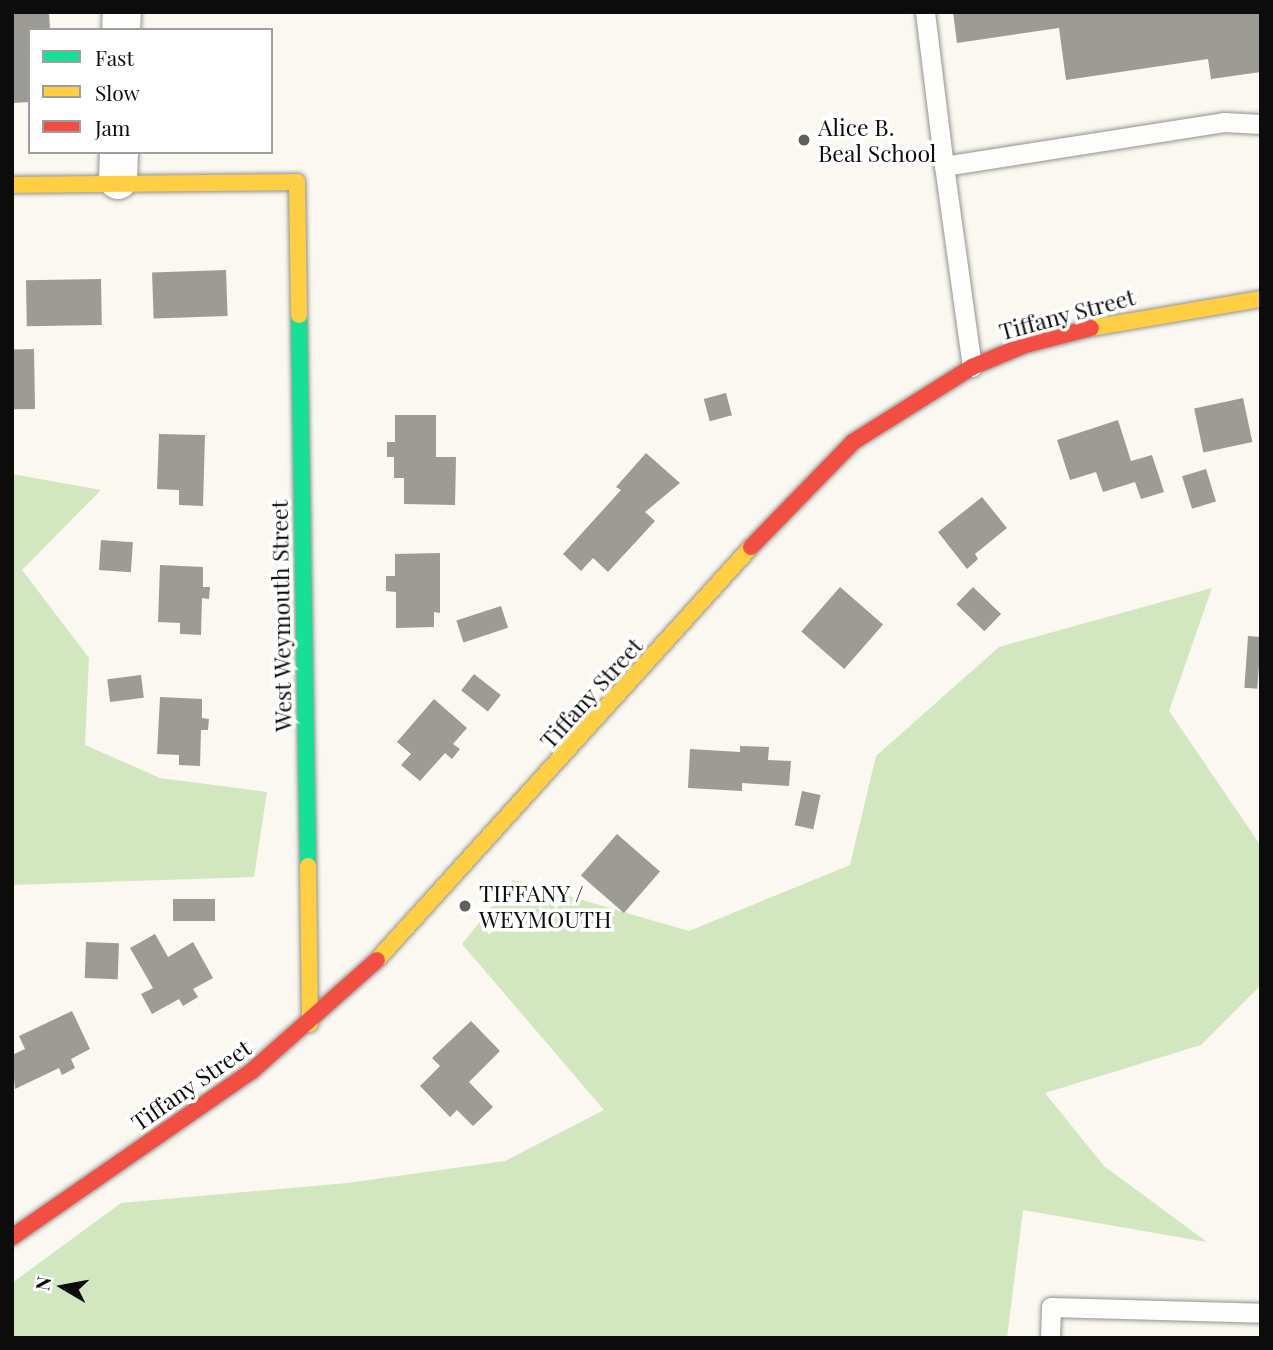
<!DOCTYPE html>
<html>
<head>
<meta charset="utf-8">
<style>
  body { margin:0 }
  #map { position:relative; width:1273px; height:1350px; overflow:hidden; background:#faf8f0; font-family:"Playfair Display",serif }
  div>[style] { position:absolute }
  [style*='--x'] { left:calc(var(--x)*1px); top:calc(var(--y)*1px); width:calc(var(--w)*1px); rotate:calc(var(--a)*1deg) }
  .forest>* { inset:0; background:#d2e6bf }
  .building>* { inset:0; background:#9d9b96; transform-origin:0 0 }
  .roads { filter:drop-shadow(0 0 2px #93928f) drop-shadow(0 0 2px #93928f) }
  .lane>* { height:19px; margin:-9.5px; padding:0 9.5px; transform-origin:9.5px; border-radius:9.5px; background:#fefefd }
  .street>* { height:38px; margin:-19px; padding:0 19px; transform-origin:19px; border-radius:19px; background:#fefefd }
  .fast>* { height:16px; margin:-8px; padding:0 8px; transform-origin:8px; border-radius:8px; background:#16e098 }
  .slow>* { height:16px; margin:-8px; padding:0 8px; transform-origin:8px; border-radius:8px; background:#ffcf43 }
  .jam>* { height:16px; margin:-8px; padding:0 8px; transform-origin:8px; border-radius:8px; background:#f24e42 }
  .dots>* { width:19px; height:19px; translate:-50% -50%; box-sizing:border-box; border:4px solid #fff; border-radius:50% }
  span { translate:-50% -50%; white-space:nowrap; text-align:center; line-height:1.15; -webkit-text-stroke:7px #fff; paint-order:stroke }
  .poi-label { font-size:23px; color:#0c0c0c }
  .left { translate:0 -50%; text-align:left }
  .street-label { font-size:23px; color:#0c0c0c }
  .frame { position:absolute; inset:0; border:14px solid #0c0c0c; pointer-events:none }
  .legend { position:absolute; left:28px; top:28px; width:245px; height:126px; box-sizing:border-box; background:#fff; border:2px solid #9e9e9e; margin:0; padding:9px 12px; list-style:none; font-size:21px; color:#0c0c0c }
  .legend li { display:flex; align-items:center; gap:14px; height:35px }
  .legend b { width:35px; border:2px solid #9e9e9e }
  .north { position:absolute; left:28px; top:1252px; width:70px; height:70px; -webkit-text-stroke:5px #fff; paint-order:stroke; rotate:280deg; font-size:19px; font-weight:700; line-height:28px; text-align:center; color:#0c0c0c }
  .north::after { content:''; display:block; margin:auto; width:24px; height:32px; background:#0c0c0c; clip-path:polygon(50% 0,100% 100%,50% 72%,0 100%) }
</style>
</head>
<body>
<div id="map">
  <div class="forest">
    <div style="clip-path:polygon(12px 474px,101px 490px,22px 570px,89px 658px,85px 745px,160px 778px,267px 792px,254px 877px,12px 885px)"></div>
    <div style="clip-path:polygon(1212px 588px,1169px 711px,1261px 846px,1261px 985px,1201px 1045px,1045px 1093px,1104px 1166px,1207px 1242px,1023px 1210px,1007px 1338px,12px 1338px,12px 1283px,121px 1203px,347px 1183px,505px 1161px,604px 1110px,462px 944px,513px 880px,689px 931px,850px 865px,876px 756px,999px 647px)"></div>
  </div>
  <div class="building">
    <div style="clip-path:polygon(12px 12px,49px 12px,50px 30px,30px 30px,30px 102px,12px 103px)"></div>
    <div style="clip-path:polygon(953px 12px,1261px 12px,1261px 72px,1211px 79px,1208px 59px,1066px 80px,1059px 28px,957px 43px)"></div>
    <div style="left:226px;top:270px;width:46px;height:74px;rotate:88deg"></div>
    <div style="left:101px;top:279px;width:46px;height:75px;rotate:89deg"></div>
    <div style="left:34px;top:349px;width:60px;height:22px;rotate:89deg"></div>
    <div style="left:726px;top:393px;width:23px;height:23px;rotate:75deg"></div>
    <div style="left:1243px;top:398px;width:45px;height:50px;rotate:78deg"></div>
    <div style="clip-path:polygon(395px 415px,436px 415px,436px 457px,456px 457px,455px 505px,404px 504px,404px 478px,394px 478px,394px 457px,387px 457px,387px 442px,395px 442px)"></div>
    <div style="clip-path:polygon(1118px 420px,1131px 461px,1152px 455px,1164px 492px,1141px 499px,1135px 482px,1103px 492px,1096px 472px,1070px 480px,1057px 440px)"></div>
    <div style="clip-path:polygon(159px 434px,205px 435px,203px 506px,179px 505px,179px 490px,157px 489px)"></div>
    <div style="clip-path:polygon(646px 453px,680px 483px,645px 512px,655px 521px,608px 572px,593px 558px,581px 571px,563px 554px,621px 490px,616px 487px)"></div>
    <div style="left:1206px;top:469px;width:34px;height:25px;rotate:73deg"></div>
    <div style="clip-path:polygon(982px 497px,1007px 528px,975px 554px,978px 559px,967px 569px,938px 532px)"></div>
    <div style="left:101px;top:540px;width:32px;height:30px;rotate:4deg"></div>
    <div style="clip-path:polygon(440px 553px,440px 613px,434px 612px,434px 627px,396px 628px,396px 592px,386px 591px,386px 576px,395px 576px,395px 554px)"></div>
    <div style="clip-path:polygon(160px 565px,203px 567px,203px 587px,210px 587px,209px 599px,202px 598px,201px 635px,180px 634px,180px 623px,158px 622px)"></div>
    <div style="left:840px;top:587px;width:57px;height:59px;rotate:41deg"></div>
    <div style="left:973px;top:587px;width:39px;height:24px;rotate:44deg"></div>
    <div style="left:501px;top:606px;width:23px;height:47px;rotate:72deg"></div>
    <div style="left:1248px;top:636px;width:13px;height:52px;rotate:4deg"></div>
    <div style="left:474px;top:674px;width:34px;height:21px;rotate:38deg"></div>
    <div style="left:141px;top:675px;width:23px;height:34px;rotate:83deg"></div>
    <div style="clip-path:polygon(160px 697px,202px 699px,202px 718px,209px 719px,208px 730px,201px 730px,200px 766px,179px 765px,179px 755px,157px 754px)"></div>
    <div style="clip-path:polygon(434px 699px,467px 728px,453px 744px,460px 749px,452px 759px,445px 753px,420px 781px,401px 765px,411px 754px,397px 742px)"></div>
    <div style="clip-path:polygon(740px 746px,769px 747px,768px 760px,791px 761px,789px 786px,742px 783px,742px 791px,688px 788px,690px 749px,740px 752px)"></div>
    <div style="left:802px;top:791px;width:19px;height:35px;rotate:12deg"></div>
    <div style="left:617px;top:834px;width:57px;height:55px;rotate:41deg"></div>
    <div style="left:215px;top:899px;width:22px;height:42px;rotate:90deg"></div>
    <div style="clip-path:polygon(155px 934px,168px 957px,193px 942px,213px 978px,193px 989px,198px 997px,183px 1006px,179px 999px,152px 1014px,141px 994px,153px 988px,130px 948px)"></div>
    <div style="left:86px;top:942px;width:33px;height:36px;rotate:2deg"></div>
    <div style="clip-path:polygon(72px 1011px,90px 1049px,71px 1059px,75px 1068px,62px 1075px,59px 1068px,15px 1089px,12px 1055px,25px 1049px,19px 1036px)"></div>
    <div style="clip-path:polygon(471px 1021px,500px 1051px,469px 1082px,493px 1107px,473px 1126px,457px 1110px,450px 1117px,420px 1086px,440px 1066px,432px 1058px)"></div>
  </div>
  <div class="roads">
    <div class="lane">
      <div style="--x:925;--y:12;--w:155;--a:83"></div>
      <div style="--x:972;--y:367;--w:203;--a:-97.9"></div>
      <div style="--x:944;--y:166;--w:283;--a:-8.9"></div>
      <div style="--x:1224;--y:122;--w:37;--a:3"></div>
      <div style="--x:1050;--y:1338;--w:31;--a:-88"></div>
      <div style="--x:1051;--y:1307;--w:210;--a:1.6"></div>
    </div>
    <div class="street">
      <div style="--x:121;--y:30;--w:18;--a:-87"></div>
      <div style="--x:118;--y:180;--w:28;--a:-88"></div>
    </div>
    <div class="fast">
      <div style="--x:299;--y:315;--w:551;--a:89.06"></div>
    </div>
    <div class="slow">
      <div style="--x:12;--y:185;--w:285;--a:-0.6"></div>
      <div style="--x:297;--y:182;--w:133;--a:89.1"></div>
      <div style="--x:1091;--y:328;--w:172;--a:-9.7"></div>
      <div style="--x:308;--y:866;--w:158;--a:89.3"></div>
      <div style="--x:377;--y:960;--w:557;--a:-47.84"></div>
    </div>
    <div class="jam">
      <div style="--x:751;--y:547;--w:146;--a:-45.8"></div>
      <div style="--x:853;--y:442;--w:141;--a:-32.2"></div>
      <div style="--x:972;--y:367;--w:57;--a:-22.5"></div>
      <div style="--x:1025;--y:345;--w:68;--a:-14.4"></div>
      <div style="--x:12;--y:1237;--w:292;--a:-34.7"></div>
      <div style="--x:252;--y:1071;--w:167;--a:-41.6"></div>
    </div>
  </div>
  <div class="dots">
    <div style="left:804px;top:140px;background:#5f5f5c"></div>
    <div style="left:465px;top:906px;background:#5f5f5c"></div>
  </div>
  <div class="poi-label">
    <span class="left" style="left:818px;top:140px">Alice B.<br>Beal School</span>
    <span class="left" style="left:479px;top:906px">TIFFANY /<br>WEYMOUTH</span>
  </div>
  <div class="street-label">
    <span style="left:1067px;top:314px;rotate:-15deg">Tiffany Street</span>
    <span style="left:281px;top:616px;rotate:-91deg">West Weymouth Street</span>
    <span style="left:591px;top:693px;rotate:-48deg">Tiffany Street</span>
    <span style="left:191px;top:1085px;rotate:-35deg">Tiffany Street</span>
  </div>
  <div class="frame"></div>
  <ul class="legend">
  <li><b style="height:9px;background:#16e098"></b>Fast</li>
  <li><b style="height:9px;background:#ffcf43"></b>Slow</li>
  <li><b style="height:9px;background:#f24e42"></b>Jam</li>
  </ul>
  <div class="north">N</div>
</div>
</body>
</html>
